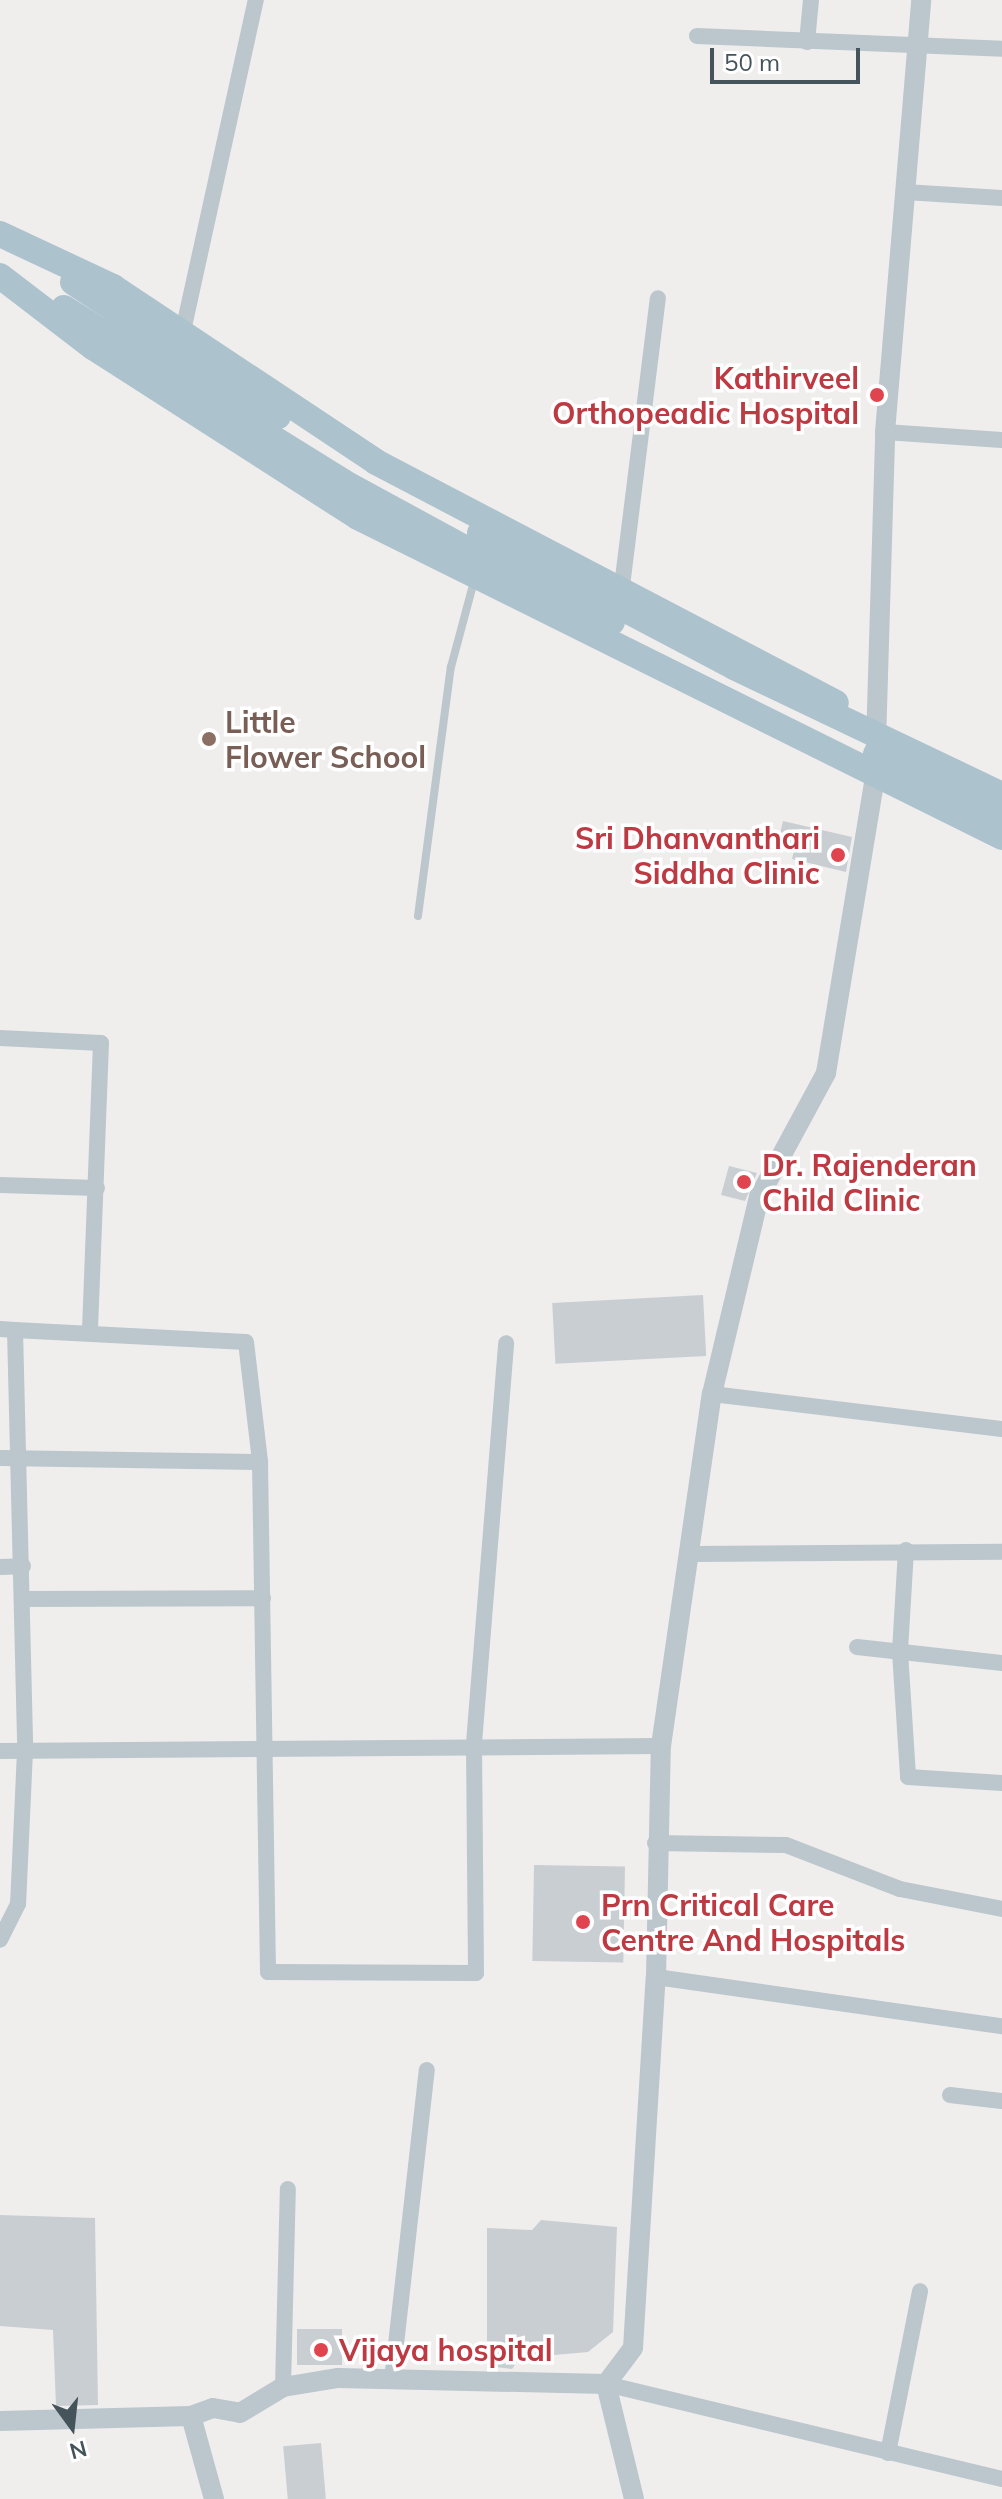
<!DOCTYPE html>
<html>
<head>
<meta charset="utf-8">
<style>
  body { margin:0 }
  #map { position:relative; width:1002px; height:2499px; overflow:hidden; background:#f0eded; font-family:Mulish,sans-serif }
  div>[style] { position:absolute }
  [style*='--x'] { left:calc(var(--x)*1px); top:calc(var(--y)*1px); width:calc(var(--w)*1px); rotate:calc(var(--a)*1deg) }
  .building>* { inset:0; background:#c9ced2; transform-origin:0 0 }
  .service>* { height:8px; margin:-4px; padding:0 4px; transform-origin:4px; border-radius:4px; background:#bbc7cc }
  .minor>* { height:16px; margin:-8px; padding:0 8px; transform-origin:8px; border-radius:8px; background:#bbc7cc }
  .tertiary>* { height:20px; margin:-10px; padding:0 10px; transform-origin:10px; border-radius:10px; background:#bbc7cc }
  .primary>* { height:26px; margin:-13px; padding:0 13px; transform-origin:13px; border-radius:13px; background:#acc2cc }
  .primary-bridge>* { height:26px; margin:-13px; padding:0 13px; transform-origin:13px; border-radius:13px; background:#acc2cc }
  .dots>* { width:22px; height:22px; translate:-50% -50%; box-sizing:border-box; border:4px solid #fff; border-radius:50% }
  span { translate:-50% -50%; white-space:nowrap; text-align:center; line-height:1.15; -webkit-text-stroke:7px #fff; paint-order:stroke }
  .health-label { font-size:30px; color:#be3a42; font-weight:700 }
  .right { translate:-100% -50%; text-align:right }
  .left { translate:0 -50%; text-align:left }
  .education-label { font-size:30px; color:#785e54; font-weight:700 }
  .north { position:absolute; left:32px; top:2387px; width:80px; height:80px; -webkit-text-stroke:6px #fff; paint-order:stroke; rotate:165deg; font-size:22px; font-weight:700; line-height:32px; text-align:center; color:#45545a }
  .north::after { content:''; display:block; margin:auto; width:28px; height:36px; background:#45545a; clip-path:polygon(50% 0,100% 100%,50% 72%,0 100%) }
  .scale { position:absolute; left:710px; top:48px; width:150px; height:36px; box-sizing:border-box; border:4px solid #45545a; border-top:0; padding-left:10px; font-size:24px; line-height:28px; white-space:nowrap; color:#45545a; -webkit-text-stroke:6px #fff; paint-order:stroke }
</style>
</head>
<body>
<div id="map">
  <div class="building">
    <div style="clip-path:polygon(783px 821px,852px 837px,846px 872px,792px 859px,795px 846px,778px 842px)"></div>
    <div style="clip-path:polygon(729px 1166px,757px 1173px,745px 1201px,721px 1195px)"></div>
    <div style="left:703px;top:1295px;width:61px;height:151px;rotate:87deg"></div>
    <div style="left:534px;top:1865px;width:91px;height:96px;rotate:1deg"></div>
    <div style="clip-path:polygon(0 2215px,95px 2218px,98px 2405px,56px 2406px,53px 2330px,0 2326px)"></div>
    <div style="clip-path:polygon(541px 2220px,617px 2227px,613px 2332px,588px 2352px,520px 2358px,512px 2369px,487px 2366px,487px 2228px,532px 2230px)"></div>
    <div style="left:342px;top:2329px;width:36px;height:45px;rotate:90deg"></div>
    <div style="left:321px;top:2443px;width:56px;height:38px;rotate:85deg"></div>
  </div>
  <div class="service">
    <div style="--x:418;--y:916;--w:251;--a:-82.5"></div>
    <div style="--x:451;--y:667;--w:89;--a:-75"></div>
  </div>
  <div class="minor">
    <div style="--x:697;--y:36;--w:305;--a:2.4"></div>
    <div style="--x:807;--y:42;--w:42;--a:-84.6"></div>
    <div style="--x:905;--y:192;--w:97;--a:3.5"></div>
    <div style="--x:183;--y:331;--w:339;--a:-77.6"></div>
    <div style="--x:885;--y:432;--w:117;--a:3.9"></div>
    <div style="--x:622;--y:586;--w:290;--a:-82.9"></div>
    <div style="--x:0;--y:1038;--w:101;--a:2.8"></div>
    <div style="--x:101;--y:1043;--w:290;--a:92.2"></div>
    <div style="--x:0;--y:1185;--w:97;--a:1.8"></div>
    <div style="--x:0;--y:1329;--w:15;--a:4"></div>
    <div style="--x:15;--y:1330;--w:421;--a:88.6"></div>
    <div style="--x:25;--y:1751;--w:153;--a:92.6"></div>
    <div style="--x:18;--y:1904;--w:40;--a:116.6"></div>
    <div style="--x:15;--y:1330;--w:231;--a:3"></div>
    <div style="--x:246;--y:1342;--w:121;--a:83.3"></div>
    <div style="--x:260;--y:1462;--w:510;--a:89.1"></div>
    <div style="--x:268;--y:1972;--w:208;--a:0.3"></div>
    <div style="--x:476;--y:1973;--w:230;--a:-90.5"></div>
    <div style="--x:474;--y:1743;--w:401;--a:-85.4"></div>
    <div style="--x:712;--y:1394;--w:292;--a:6.9"></div>
    <div style="--x:0;--y:1458;--w:260;--a:0.9"></div>
    <div style="--x:906;--y:1550;--w:102;--a:93.4"></div>
    <div style="--x:900;--y:1652;--w:125;--a:86.3"></div>
    <div style="--x:908;--y:1777;--w:94;--a:3.7"></div>
    <div style="--x:691;--y:1554;--w:311;--a:-0.4"></div>
    <div style="--x:0;--y:1567;--w:23;--a:-2"></div>
    <div style="--x:23;--y:1599;--w:240;--a:-0.2"></div>
    <div style="--x:857;--y:1647;--w:146;--a:6.3"></div>
    <div style="--x:0;--y:1751;--w:661;--a:-0.43"></div>
    <div style="--x:655;--y:1843;--w:131;--a:0.9"></div>
    <div style="--x:786;--y:1845;--w:122;--a:21.1"></div>
    <div style="--x:900;--y:1889;--w:104;--a:11.1"></div>
    <div style="--x:656;--y:1977;--w:349;--a:8.1"></div>
    <div style="--x:950;--y:2095;--w:52;--a:6.6"></div>
    <div style="--x:392;--y:2380;--w:312;--a:-83.6"></div>
    <div style="--x:606;--y:2384;--w:407;--a:13.5"></div>
    <div style="--x:283;--y:2387;--w:198;--a:-88.6"></div>
    <div style="--x:888;--y:2453;--w:165;--a:-78.8"></div>
  </div>
  <div class="tertiary">
    <div style="--x:606;--y:2384;--w:118;--a:76.3"></div>
    <div style="--x:191;--y:2416;--w:86;--a:74.5"></div>
    <div style="--x:0;--y:2421;--w:191;--a:-1.5"></div>
    <div style="--x:191;--y:2416;--w:23;--a:-20"></div>
    <div style="--x:213;--y:2408;--w:27;--a:10"></div>
    <div style="--x:240;--y:2413;--w:50;--a:-31.2"></div>
    <div style="--x:283;--y:2387;--w:56;--a:-9.3"></div>
    <div style="--x:338;--y:2378;--w:268;--a:1.3"></div>
    <div style="--x:606;--y:2384;--w:45;--a:-53.1"></div>
    <div style="--x:633;--y:2348;--w:372;--a:-86.5"></div>
    <div style="--x:656;--y:1977;--w:231;--a:-88.8"></div>
    <div style="--x:661;--y:1746;--w:356;--a:-81.8"></div>
    <div style="--x:712;--y:1394;--w:203;--a:-76.6"></div>
    <div style="--x:759;--y:1197;--w:141;--a:-61.6"></div>
    <div style="--x:826;--y:1073;--w:300;--a:-80.6"></div>
    <div style="--x:875;--y:777;--w:345;--a:-88.3"></div>
    <div style="--x:885;--y:432;--w:433;--a:-85.2"></div>
  </div>
  <div class="primary">
    <div style="--x:0;--y:234;--w:125;--a:25.1"></div>
    <div style="--x:113;--y:287;--w:316;--a:33.6"></div>
    <div style="--x:376;--y:462;--w:519;--a:27.65"></div>
    <div style="--x:0;--y:276;--w:117;--a:37.4"></div>
    <div style="--x:93;--y:347;--w:315;--a:32.7"></div>
    <div style="--x:358;--y:517;--w:719;--a:26.42"></div>
    <div style="--x:73;--y:282;--w:245;--a:33.2"></div>
    <div style="--x:64;--y:308;--w:329;--a:31.9"></div>
    <div style="--x:343;--y:482;--w:159;--a:28.5"></div>
  </div>
  <div class="primary-bridge">
    <div style="--x:480;--y:533;--w:287;--a:27.8"></div>
    <div style="--x:734;--y:667;--w:297;--a:25.5"></div>
    <div style="--x:483;--y:558;--w:144;--a:26.4"></div>
    <div style="--x:876;--y:754;--w:140;--a:26.2"></div>
  </div>
  <div class="dots">
    <div style="left:877px;top:395px;background:#e0444e"></div>
    <div style="left:209px;top:739px;background:#8d6e63"></div>
    <div style="left:838px;top:855px;background:#e0444e"></div>
    <div style="left:744px;top:1182px;background:#e0444e"></div>
    <div style="left:583px;top:1922px;background:#e0444e"></div>
    <div style="left:321px;top:2350px;background:#e0444e"></div>
  </div>
  <div class="health-label">
    <span class="right" style="left:859px;top:395px">Kathirveel<br>Orthopeadic Hospital</span>
    <span class="right" style="left:820px;top:855px">Sri Dhanvanthari<br>Siddha Clinic</span>
    <span class="left" style="left:762px;top:1182px">Dr. Rajenderan<br>Child Clinic</span>
    <span class="left" style="left:601px;top:1922px">Prn Critical Care<br>Centre And Hospitals</span>
    <span class="left" style="left:339px;top:2350px">Vijaya hospital</span>
  </div>
  <div class="education-label">
    <span class="left" style="left:225px;top:739px">Little<br>Flower School</span>
  </div>
  <div class="north">N</div>
  <div class="scale">50 m</div>
</div>
</body>
</html>
